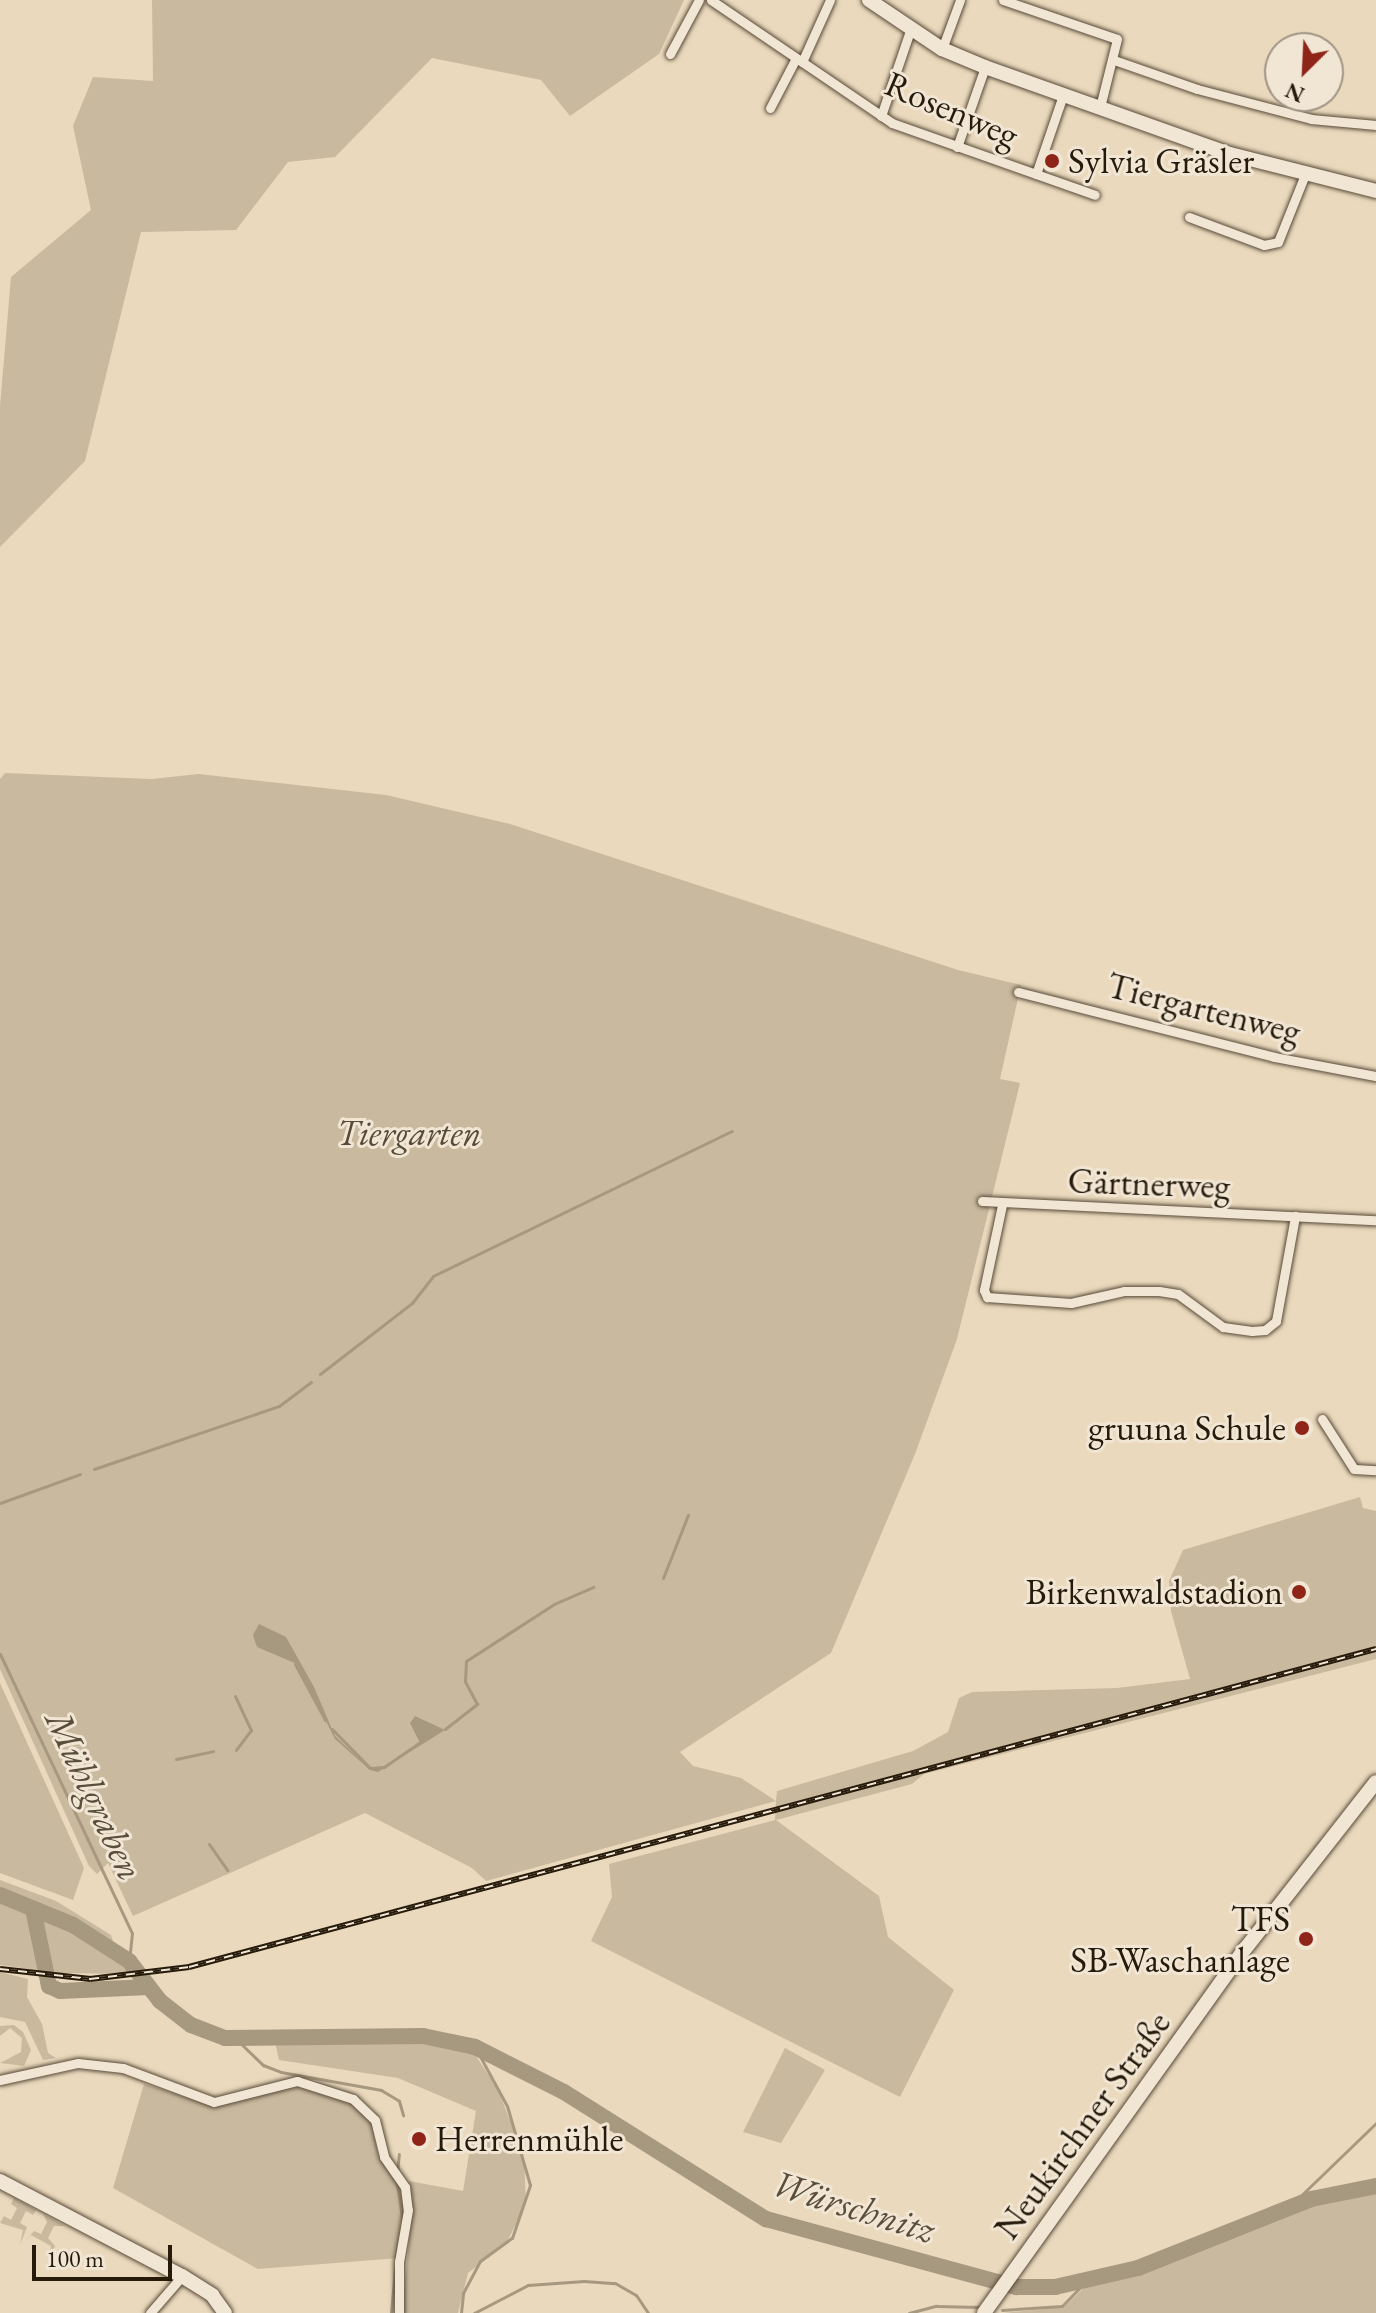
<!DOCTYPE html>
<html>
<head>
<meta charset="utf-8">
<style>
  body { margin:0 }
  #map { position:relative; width:1376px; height:2313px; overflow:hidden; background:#ead9bd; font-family:"EB Garamond",serif }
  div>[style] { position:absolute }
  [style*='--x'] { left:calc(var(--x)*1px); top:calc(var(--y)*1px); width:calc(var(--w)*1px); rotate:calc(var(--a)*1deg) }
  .green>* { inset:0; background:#c9b99f }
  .water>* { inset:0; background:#a79880 }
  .stream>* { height:3px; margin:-1.5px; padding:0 1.5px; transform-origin:1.5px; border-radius:1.5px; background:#a79880 }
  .river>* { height:16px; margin:-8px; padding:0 8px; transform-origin:8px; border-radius:8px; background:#a79880 }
  .roads { filter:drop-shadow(0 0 2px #574a38) drop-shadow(0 0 2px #574a38) }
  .street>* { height:9px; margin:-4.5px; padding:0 4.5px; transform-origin:4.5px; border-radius:4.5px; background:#f1e6d4 }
  .secondary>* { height:14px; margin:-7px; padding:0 7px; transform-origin:7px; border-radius:7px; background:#f1e6d4 }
  .rail>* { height:6px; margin-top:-3px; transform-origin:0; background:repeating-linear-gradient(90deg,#f1e6d4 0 9px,#261b0b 0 18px); box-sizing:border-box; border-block:2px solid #261b0b }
  .dots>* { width:22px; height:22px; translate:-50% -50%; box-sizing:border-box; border:4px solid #f1e6d4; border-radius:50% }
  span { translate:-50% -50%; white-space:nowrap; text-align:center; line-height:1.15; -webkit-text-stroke:6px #f1e6d4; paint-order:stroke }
  .street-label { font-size:36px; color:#261b0b }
  .poi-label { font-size:36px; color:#261b0b }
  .left { translate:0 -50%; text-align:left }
  .right { translate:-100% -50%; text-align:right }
  .park-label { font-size:36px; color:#574a37; font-style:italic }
  .water-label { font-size:38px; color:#5a4d3a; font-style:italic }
  .north { position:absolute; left:1264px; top:32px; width:80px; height:80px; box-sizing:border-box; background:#f1e6d4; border:2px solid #a09584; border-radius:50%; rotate:204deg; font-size:22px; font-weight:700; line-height:32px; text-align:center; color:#261b0b }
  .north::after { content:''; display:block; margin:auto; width:28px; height:36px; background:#8f2418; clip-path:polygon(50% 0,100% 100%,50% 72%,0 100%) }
  .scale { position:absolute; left:32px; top:2245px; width:140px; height:36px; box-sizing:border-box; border:4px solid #261b0b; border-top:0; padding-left:10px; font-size:24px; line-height:28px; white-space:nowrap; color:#261b0b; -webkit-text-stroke:6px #f1e6d4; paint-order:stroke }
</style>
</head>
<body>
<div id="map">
  <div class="green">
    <div style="clip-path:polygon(152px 0,684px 0,659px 54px,570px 116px,541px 80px,432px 58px,335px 157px,288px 162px,236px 230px,141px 232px,85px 461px,0 547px,0 406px,11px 277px,91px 210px,73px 126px,93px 77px,153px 81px)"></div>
    <div style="clip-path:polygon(5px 773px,151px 779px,199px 774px,386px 795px,510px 824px,958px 970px,1021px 985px,1000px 1079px,1020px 1083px,957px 1339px,915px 1454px,831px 1653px,680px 1752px,693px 1766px,741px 1778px,776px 1801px,777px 1791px,913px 1751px,948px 1732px,959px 1698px,972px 1692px,1117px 1688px,1190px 1679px,1171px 1611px,1169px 1581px,1183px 1550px,1360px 1497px,1363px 1508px,1376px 1511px,1376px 1659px,924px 1774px,912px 1784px,776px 1820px,879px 1896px,888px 1937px,954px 1990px,900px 2097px,591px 1941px,612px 1897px,609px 1864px,775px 1820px,776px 1801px,486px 1881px,472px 1868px,365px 1813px,133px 1916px,108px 1863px,97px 1874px,89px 1866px,0 1669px,0 779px)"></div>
    <div style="clip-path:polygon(0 1683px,84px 1868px,73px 1900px,0 1873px)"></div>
    <div style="clip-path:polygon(0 1880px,56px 1901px,111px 1935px,115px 1948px,0 1892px)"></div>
    <div style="clip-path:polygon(0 1899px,71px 1929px,124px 1964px,130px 1974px,59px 1973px,0 1965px)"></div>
    <div style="clip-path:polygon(0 1972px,28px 1979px,27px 1997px,42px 2024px,48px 2053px,56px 2058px,43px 2060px,25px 2022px,0 2017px)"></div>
    <div style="clip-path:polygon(14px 2025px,23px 2032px,31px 2050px,24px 2066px,0 2063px,21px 2052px,22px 2038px,10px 2028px,0 2036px,0 2051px,0 2026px)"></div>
    <div style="clip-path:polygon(413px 2040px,473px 2052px,497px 2087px,524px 2157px,526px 2204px,506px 2244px,468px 2273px,458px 2313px,402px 2313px,412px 2212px,409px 2181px,463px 2191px,476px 2111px,398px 2078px,279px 2060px,275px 2042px)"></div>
    <div style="clip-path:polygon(785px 2048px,825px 2070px,781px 2143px,743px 2132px)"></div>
    <div style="clip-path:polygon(297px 2083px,341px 2097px,363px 2110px,373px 2126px,378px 2156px,405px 2187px,408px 2210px,400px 2258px,258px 2269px,113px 2188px,144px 2084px,214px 2106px)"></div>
    <div style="clip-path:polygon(1376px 2188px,1376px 2313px,1003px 2313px,1064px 2307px,1088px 2284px,1156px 2263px,1311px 2201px)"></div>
    <div style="clip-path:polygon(14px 2198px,36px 2210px,33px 2215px,26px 2211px,20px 2223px,27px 2227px,20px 2245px,23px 2230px,0 2223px,4px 2216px,11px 2220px,17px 2208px,11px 2204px)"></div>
    <div style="clip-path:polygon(43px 2214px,65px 2226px,54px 2226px,48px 2238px,55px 2246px,49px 2258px,51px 2246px,31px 2235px,22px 2245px,34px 2231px,41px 2234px,47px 2222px)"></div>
  </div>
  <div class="water">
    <div style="clip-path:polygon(259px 1624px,286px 1637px,314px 1687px,335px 1736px,369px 1768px,384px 1767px,420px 1743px,410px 1723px,415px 1716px,445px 1730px,378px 1772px,370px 1770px,335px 1739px,297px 1664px,257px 1647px,253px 1635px)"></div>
  </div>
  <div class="stream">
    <div style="--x:320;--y:1374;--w:116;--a:-37.7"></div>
    <div style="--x:412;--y:1303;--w:34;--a:-52"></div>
    <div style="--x:433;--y:1276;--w:332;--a:-25.9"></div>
    <div style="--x:94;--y:1469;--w:195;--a:-18.8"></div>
    <div style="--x:279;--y:1406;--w:40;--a:-37"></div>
    <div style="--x:0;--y:1503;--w:85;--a:-19.9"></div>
    <div style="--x:663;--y:1578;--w:68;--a:-68.4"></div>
    <div style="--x:0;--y:1654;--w:309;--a:64.7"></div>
    <div style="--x:132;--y:1933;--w:28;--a:96"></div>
    <div style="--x:295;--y:1664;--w:64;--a:61.8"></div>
    <div style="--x:235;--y:1696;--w:38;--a:65"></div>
    <div style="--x:251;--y:1730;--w:25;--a:127"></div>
    <div style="--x:332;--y:1729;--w:54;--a:45.7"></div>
    <div style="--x:370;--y:1768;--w:14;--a:-4"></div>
    <div style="--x:384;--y:1767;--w:44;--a:-34.8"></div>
    <div style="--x:445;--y:1729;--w:41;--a:-38"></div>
    <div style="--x:477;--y:1704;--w:26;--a:-118"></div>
    <div style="--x:465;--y:1681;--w:20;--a:-87"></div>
    <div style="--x:466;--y:1661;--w:105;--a:-32.9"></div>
    <div style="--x:554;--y:1604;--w:43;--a:-23.6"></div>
    <div style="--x:176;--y:1759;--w:38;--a:-12"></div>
    <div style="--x:209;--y:1844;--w:32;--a:55"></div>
    <div style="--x:235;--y:2038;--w:39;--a:44"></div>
    <div style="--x:263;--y:2065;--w:19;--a:21"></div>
    <div style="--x:281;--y:2072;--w:102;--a:10.2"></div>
    <div style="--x:381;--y:2090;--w:21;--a:31"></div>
    <div style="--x:399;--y:2101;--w:15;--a:74"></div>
    <div style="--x:397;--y:2172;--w:18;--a:-84"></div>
    <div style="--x:396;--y:2179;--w:39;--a:81"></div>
    <div style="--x:1288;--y:2208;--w:122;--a:-44"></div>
    <div style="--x:1002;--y:2310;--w:60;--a:-3.8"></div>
    <div style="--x:1062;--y:2306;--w:36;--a:-46"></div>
    <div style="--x:391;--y:2313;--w:44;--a:-84.8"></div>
    <div style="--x:461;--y:2313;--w:20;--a:-84"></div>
    <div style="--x:463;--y:2293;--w:36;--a:-62"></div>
    <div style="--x:480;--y:2261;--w:39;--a:-36"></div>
    <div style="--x:512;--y:2238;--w:56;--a:-71.2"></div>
    <div style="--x:530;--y:2185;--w:82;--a:-106.2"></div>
    <div style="--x:507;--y:2106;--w:67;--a:-118.5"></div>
    <div style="--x:474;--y:2313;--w:61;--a:-27.4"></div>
    <div style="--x:528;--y:2285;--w:56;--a:-4.1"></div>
    <div style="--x:584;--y:2281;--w:31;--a:4"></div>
    <div style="--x:615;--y:2283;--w:24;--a:30"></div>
    <div style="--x:636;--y:2295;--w:22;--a:56"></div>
    <div style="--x:909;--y:2313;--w:28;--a:-15"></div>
    <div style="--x:936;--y:2306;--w:44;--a:1.3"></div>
  </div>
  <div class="river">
    <div style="--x:0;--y:1895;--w:79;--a:22.3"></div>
    <div style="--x:73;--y:1925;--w:67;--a:32.7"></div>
    <div style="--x:129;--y:1961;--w:51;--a:52.2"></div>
    <div style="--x:160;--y:2001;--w:39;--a:38"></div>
    <div style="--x:191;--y:2025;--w:36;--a:21"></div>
    <div style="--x:225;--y:2038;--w:198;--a:-0.6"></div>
    <div style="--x:423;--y:2036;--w:53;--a:11.9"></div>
    <div style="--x:475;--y:2047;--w:100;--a:26.8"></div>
    <div style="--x:564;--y:2092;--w:239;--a:32.2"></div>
    <div style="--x:766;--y:2219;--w:260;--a:15.2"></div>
    <div style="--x:1017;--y:2287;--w:38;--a:0"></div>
    <div style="--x:1055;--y:2287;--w:85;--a:-12.9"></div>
    <div style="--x:1138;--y:2268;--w:186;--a:-21.7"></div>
    <div style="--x:1311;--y:2199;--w:66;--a:-11.3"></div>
    <div style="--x:33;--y:1909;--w:79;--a:78.3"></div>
    <div style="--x:49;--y:1986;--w:12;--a:24"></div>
    <div style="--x:60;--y:1991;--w:89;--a:-2.6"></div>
  </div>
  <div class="roads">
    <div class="street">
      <div style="--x:711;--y:0;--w:219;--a:34.2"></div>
      <div style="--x:892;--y:123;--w:215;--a:19.5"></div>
      <div style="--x:1003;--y:0;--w:120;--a:18.9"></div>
      <div style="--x:1117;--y:39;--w:70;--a:104"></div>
      <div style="--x:942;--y:49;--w:52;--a:-69.8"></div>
      <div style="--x:670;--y:54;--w:61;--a:-61.8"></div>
      <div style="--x:1114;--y:60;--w:88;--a:19.3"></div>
      <div style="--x:1197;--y:89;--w:118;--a:14.7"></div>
      <div style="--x:1311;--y:119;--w:65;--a:5.3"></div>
      <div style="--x:802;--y:62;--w:68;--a:-65.7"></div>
      <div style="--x:770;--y:108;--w:56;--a:-62.5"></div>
      <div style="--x:881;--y:116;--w:90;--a:-71.2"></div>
      <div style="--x:957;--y:147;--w:85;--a:-70.7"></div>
      <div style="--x:1036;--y:174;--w:83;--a:-71.1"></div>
      <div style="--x:1189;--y:217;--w:80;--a:20.5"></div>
      <div style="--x:1264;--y:245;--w:14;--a:-12"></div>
      <div style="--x:1278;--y:242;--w:75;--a:-68.2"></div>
      <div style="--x:1018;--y:992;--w:264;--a:14.2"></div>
      <div style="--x:1274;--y:1057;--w:104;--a:10.6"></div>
      <div style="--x:982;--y:1201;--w:394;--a:2.8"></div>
      <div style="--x:1002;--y:1205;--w:87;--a:102"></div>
      <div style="--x:984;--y:1290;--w:8;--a:67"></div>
      <div style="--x:987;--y:1297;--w:84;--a:4.1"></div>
      <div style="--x:1071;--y:1303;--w:54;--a:-12.8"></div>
      <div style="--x:1124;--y:1291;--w:35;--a:0"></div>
      <div style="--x:1159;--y:1291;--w:19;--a:9"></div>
      <div style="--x:1178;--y:1294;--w:56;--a:36.3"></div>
      <div style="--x:1223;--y:1327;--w:29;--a:8"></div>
      <div style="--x:1252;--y:1331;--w:13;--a:-4"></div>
      <div style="--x:1265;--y:1330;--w:14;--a:-39"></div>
      <div style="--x:1276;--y:1321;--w:107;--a:-79.7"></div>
      <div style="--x:1322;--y:1419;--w:59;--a:57.4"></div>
      <div style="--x:1354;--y:1469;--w:22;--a:3"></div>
      <div style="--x:0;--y:2080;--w:80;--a:-12.3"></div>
      <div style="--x:78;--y:2063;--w:45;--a:6.3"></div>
      <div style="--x:123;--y:2068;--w:97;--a:20.5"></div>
      <div style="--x:214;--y:2102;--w:86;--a:-14.2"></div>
      <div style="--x:297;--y:2081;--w:59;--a:17.8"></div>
      <div style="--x:353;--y:2099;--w:30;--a:44"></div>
      <div style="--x:375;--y:2120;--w:38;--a:76"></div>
      <div style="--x:384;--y:2157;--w:37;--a:55"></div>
      <div style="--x:405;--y:2187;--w:23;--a:83"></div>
      <div style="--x:408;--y:2210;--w:53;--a:99.8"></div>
      <div style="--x:399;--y:2262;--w:51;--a:90"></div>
      <div style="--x:150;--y:2313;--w:49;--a:-49.1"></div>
    </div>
    <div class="secondary">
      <div style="--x:869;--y:0;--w:88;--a:33.9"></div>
      <div style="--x:942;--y:49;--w:47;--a:22.7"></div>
      <div style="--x:985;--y:67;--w:260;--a:19.6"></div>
      <div style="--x:1230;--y:154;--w:151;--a:14.2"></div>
      <div style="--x:0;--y:2181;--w:205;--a:27.6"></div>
      <div style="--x:182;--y:2276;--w:36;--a:32"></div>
      <div style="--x:212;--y:2295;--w:22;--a:54"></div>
      <div style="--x:984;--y:2313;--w:448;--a:-54.4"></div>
      <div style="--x:1245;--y:1949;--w:212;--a:-51.9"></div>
    </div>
  </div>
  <div class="rail">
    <div style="--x:0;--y:1969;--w:91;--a:6.3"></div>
    <div style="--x:90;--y:1979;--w:100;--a:-6.9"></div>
    <div style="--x:189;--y:1967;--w:1229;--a:-15"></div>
  </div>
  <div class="dots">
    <div style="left:1052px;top:161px;background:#8f2418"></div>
    <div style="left:1302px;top:1428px;background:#8f2418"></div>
    <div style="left:1299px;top:1592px;background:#8f2418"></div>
    <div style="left:1306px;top:1939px;background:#8f2418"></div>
    <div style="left:419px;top:2139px;background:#8f2418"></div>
  </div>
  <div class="street-label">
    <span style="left:952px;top:109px;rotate:23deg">Rosenweg</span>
    <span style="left:1204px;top:1008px;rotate:14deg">Tiergartenweg</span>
    <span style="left:1149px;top:1183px;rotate:2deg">Gärtnerweg</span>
    <span style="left:1082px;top:2125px;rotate:-54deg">Neukirchner Straße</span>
  </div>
  <div class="poi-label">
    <span class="left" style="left:1068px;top:161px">Sylvia Gräsler</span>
    <span class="right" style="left:1286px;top:1428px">gruuna Schule</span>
    <span class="right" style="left:1283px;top:1592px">Birkenwaldstadion</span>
    <span class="right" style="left:1290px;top:1939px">TFS<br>SB-Waschanlage</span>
    <span class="left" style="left:435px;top:2139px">Herrenmühle</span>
  </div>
  <div class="park-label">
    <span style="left:409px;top:1133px">Tiergarten</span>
  </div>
  <div class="water-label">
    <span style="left:95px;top:1795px;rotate:65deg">Mühlgraben</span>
    <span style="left:854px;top:2206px;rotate:17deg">Würschnitz</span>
  </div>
  <div class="north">N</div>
  <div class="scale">100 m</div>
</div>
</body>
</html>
